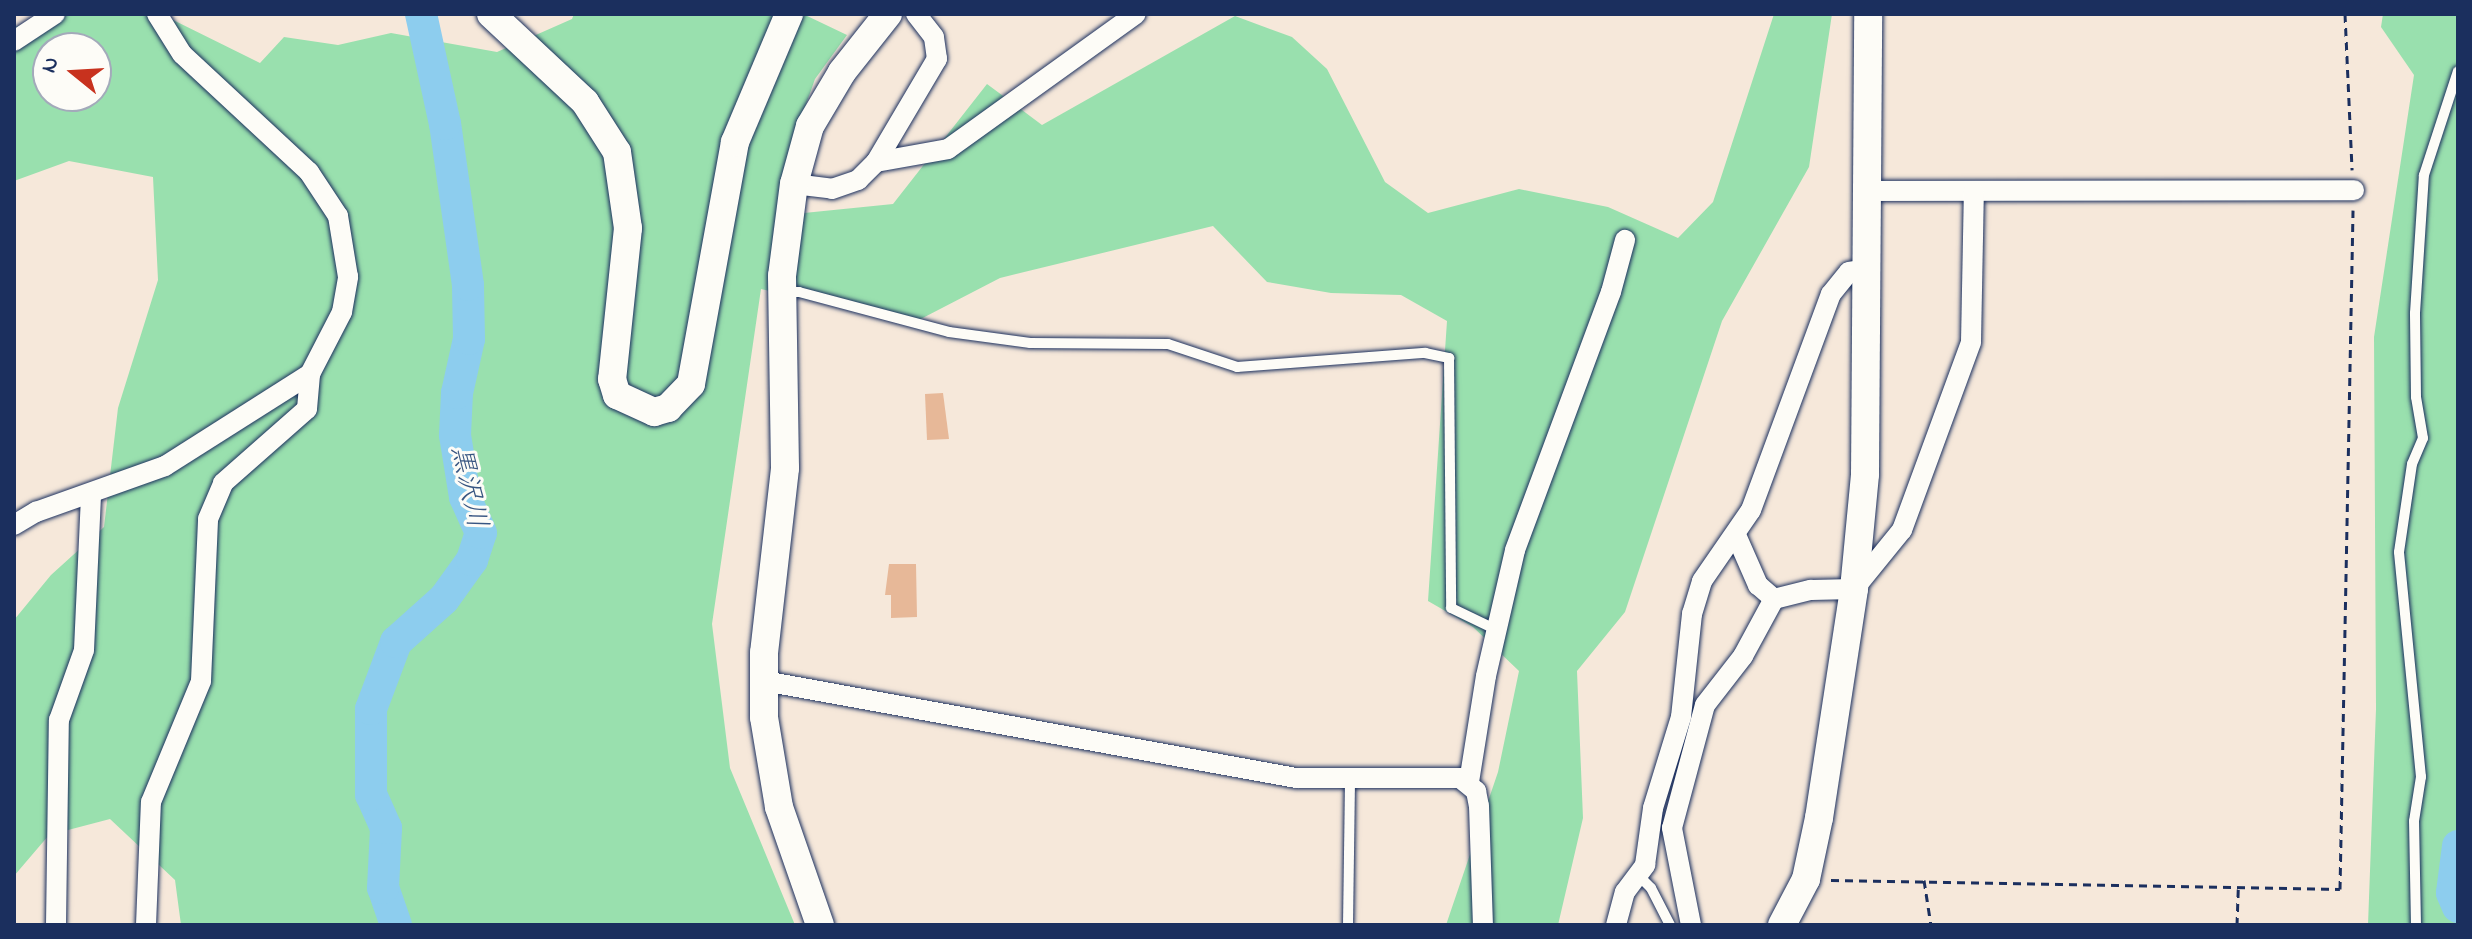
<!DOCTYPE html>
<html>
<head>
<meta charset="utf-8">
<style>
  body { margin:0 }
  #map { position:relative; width:2472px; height:939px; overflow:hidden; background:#f6e8da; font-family:"Indie Flower","Klee One",sans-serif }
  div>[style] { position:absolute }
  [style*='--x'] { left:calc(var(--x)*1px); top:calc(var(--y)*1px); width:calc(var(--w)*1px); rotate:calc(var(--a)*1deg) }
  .green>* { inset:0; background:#99e0ae }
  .river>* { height:32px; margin:-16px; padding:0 16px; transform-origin:16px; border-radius:16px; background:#8dcdee }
  .building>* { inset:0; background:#e7b898 }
  .path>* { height:3px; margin-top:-1.5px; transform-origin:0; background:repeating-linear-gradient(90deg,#1b2f5e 0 8px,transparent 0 14px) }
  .roads { filter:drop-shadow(0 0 2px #1b2f5e) drop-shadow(0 0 2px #1b2f5e) }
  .lane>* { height:10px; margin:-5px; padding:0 5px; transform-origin:5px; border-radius:5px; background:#fdfcf7 }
  .street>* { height:20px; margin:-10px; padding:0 10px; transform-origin:10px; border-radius:10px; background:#fdfcf7 }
  .secondary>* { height:28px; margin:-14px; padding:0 14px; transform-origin:14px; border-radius:14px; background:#fdfcf7 }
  span { translate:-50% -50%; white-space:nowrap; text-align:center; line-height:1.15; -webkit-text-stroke:6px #fdfcf7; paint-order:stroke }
  .water-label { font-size:28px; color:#385682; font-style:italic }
  .frame { position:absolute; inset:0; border:16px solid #1b2f5e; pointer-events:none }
  .north { position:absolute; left:32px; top:32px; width:80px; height:80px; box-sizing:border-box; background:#fdfcf7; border:2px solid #a3aaba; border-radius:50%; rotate:288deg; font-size:22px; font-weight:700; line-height:32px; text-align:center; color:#1b2f5e }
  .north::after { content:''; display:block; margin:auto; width:28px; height:36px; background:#c8321e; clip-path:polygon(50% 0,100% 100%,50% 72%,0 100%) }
</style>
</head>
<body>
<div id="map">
  <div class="green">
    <div style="clip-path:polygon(evenodd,71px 14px,161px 14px,260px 63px,284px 37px,338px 45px,391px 33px,497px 52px,572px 19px,574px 14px,803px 14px,847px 35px,815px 79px,794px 138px,804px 213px,893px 204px,987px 84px,1042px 125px,1235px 16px,1292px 37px,1327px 69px,1385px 182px,1428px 213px,1519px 189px,1608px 207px,1678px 238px,1713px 202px,1774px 14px,1832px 14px,1809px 167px,1722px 321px,1625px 612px,1577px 671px,1583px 818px,1558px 925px,1446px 925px,1498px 772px,1519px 671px,1473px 627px,1428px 601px,1447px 321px,1401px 295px,1331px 293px,1267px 282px,1213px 226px,1000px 278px,913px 323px,761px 289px,712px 624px,730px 768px,795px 925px,181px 925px,175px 880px,110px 819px,49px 835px,14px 876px,14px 620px,51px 575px,104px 527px,118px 408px,158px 280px,153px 177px,69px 161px,14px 181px,14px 27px,71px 14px,48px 48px,96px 48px,96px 96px,48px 96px,48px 48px)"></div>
    <div style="clip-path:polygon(2383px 14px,2458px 14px,2458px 925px,2368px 925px,2376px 709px,2374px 337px,2414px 75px,2381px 27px)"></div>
  </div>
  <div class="river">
    <div style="--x:2458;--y:846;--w:47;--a:97.3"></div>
    <div style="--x:2452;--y:893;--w:15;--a:67"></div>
    <div style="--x:396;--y:925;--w:39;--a:-109"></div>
    <div style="--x:383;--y:888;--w:60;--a:-87.1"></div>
    <div style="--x:386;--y:828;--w:36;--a:-114"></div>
    <div style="--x:371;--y:795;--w:86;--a:-90"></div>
    <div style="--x:371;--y:709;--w:72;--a:-69.5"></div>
    <div style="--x:396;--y:642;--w:64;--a:-41.9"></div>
    <div style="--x:444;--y:599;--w:48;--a:-54.3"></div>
    <div style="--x:472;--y:560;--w:28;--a:-72"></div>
    <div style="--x:481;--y:533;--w:39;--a:-114"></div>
    <div style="--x:465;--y:497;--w:63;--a:-99.2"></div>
    <div style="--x:455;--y:435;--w:42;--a:-87.3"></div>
    <div style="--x:457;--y:393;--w:55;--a:-77.5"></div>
    <div style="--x:469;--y:339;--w:54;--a:-91.1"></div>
    <div style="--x:468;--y:285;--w:163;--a:-98.1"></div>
    <div style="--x:445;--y:124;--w:113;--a:-102.3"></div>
  </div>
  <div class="building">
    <div style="clip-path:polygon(943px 393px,949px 439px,927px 440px,925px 394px)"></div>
    <div style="clip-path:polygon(889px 564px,916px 564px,917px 617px,891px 618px,891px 595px,885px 595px)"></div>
  </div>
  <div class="path">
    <div style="--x:2345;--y:14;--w:156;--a:87.4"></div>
    <div style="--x:1831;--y:880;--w:509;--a:1.01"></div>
    <div style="--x:2340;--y:889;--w:679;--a:-88.9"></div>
    <div style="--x:1924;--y:880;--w:46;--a:81.2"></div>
    <div style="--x:2237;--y:925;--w:36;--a:-88"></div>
  </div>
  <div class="roads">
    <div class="lane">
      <div style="--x:784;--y:292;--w:15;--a:0"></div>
      <div style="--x:799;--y:292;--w:155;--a:14.9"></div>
      <div style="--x:949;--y:332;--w:82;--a:7.7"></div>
      <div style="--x:1030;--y:343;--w:138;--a:0.4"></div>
      <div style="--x:1168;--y:344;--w:73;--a:18.4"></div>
      <div style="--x:1237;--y:367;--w:189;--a:-4.3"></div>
      <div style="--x:1425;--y:353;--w:25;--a:12"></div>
      <div style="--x:1449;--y:358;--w:250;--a:89.5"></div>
      <div style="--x:1451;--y:608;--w:51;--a:25.6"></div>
      <div style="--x:1639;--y:876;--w:17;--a:45"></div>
      <div style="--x:1651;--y:888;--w:42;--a:62.8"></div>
      <div style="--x:1348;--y:925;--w:145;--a:-89.2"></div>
      <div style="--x:2416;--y:925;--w:104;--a:-91.1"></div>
      <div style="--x:2414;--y:821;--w:45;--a:-81"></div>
      <div style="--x:2421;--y:777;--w:226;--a:-95.6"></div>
      <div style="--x:2399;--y:552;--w:89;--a:-81.6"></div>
      <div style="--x:2412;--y:464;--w:28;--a:-67"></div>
      <div style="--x:2423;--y:438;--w:42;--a:-99.7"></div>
      <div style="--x:2416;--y:397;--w:84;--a:-90.7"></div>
      <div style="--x:2415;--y:313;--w:138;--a:-86.3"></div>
      <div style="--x:2424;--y:175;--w:109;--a:-71.9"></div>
    </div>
    <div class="street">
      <div style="--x:14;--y:41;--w:49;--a:-33.4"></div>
      <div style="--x:876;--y:162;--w:73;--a:-10.2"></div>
      <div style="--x:948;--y:149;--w:231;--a:-35.7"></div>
      <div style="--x:794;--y:184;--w:38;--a:7"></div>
      <div style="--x:832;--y:189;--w:28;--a:-19"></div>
      <div style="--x:858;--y:180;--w:25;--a:-45"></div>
      <div style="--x:876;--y:162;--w:120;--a:-59.4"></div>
      <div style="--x:937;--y:59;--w:22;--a:-98"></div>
      <div style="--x:934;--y:37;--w:29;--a:-128"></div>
      <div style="--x:1867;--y:191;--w:487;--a:-0.1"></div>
      <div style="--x:14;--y:525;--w:26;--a:-31"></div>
      <div style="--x:36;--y:512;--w:137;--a:-19.6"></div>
      <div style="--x:165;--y:466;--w:172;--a:-32.4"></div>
      <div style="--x:1736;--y:535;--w:55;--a:66.3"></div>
      <div style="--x:1758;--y:585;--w:21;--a:41"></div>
      <div style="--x:764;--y:681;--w:541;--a:10.33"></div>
      <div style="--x:1296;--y:778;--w:164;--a:0"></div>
      <div style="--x:1460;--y:778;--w:21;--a:39"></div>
      <div style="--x:1476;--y:791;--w:15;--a:79"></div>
      <div style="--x:1479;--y:806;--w:119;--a:88.1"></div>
      <div style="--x:1469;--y:782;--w:107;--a:-80.9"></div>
      <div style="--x:1486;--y:676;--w:129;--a:-77"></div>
      <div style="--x:1515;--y:550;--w:275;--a:-69.6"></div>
      <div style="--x:1611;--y:292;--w:54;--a:-74.9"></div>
      <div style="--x:56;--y:925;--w:205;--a:-89.2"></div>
      <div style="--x:59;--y:720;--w:74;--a:-70.3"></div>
      <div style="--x:84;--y:650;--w:154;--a:-87.4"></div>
      <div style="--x:146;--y:925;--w:123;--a:-87.7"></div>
      <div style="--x:151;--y:802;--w:131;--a:-67.5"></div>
      <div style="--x:201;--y:681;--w:162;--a:-87.5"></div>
      <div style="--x:208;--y:519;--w:39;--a:-67"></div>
      <div style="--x:223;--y:483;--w:112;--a:-41.4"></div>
      <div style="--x:307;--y:409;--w:35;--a:-85"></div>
      <div style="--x:310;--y:374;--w:70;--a:-62.7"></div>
      <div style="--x:342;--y:312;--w:36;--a:-80"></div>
      <div style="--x:348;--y:277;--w:62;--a:-99.3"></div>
      <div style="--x:338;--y:216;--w:53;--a:-123.4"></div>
      <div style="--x:309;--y:172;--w:173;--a:-137.1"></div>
      <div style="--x:182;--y:54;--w:47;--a:-122"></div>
      <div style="--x:1616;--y:925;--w:34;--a:-75"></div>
      <div style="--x:1625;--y:892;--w:34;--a:-53"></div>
      <div style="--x:1645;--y:865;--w:58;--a:-82"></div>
      <div style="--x:1653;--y:808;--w:95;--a:-72.9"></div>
      <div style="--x:1681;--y:717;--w:104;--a:-83.9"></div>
      <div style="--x:1692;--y:614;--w:34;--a:-73"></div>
      <div style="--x:1702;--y:581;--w:86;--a:-55.4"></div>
      <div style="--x:1751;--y:510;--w:230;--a:-69.7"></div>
      <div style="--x:1831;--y:294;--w:28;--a:-51"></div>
      <div style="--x:1849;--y:272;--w:18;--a:-9"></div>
      <div style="--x:1691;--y:925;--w:99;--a:-101.1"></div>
      <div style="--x:1672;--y:828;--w:127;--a:-75"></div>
      <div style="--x:1705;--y:705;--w:62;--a:-52.2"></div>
      <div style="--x:1743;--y:656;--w:65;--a:-61.5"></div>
      <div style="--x:1774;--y:599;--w:38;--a:-14"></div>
      <div style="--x:1811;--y:590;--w:43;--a:-1.3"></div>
      <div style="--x:1854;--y:589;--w:76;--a:-50.9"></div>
      <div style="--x:1902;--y:530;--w:200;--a:-69.8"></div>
      <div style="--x:1971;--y:342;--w:150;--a:-88.9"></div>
    </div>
    <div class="secondary">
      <div style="--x:491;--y:14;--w:129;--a:43.1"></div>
      <div style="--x:585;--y:102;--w:59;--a:57.4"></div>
      <div style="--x:617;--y:152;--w:77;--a:81.8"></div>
      <div style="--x:628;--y:228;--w:152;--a:96"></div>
      <div style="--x:612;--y:379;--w:17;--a:73"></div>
      <div style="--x:617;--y:395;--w:41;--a:24.7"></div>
      <div style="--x:654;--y:412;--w:15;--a:-16"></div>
      <div style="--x:668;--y:408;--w:33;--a:-46"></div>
      <div style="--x:691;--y:384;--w:246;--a:-79.7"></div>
      <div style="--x:735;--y:142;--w:139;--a:-67.1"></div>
      <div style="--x:820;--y:925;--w:125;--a:-109.2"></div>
      <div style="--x:779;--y:807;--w:91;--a:-99.5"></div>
      <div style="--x:764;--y:717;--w:64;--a:-90"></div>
      <div style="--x:764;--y:653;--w:186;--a:-83.5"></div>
      <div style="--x:785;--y:468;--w:192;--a:-90.9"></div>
      <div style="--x:782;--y:276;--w:93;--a:-82.6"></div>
      <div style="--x:794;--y:184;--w:60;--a:-74.6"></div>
      <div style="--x:810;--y:126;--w:63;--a:-59.3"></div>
      <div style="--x:842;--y:72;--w:74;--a:-51.6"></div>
      <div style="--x:1782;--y:925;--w:52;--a:-62.4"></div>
      <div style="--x:1806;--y:879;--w:62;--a:-78"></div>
      <div style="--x:1819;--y:818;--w:232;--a:-81.3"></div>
      <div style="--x:1854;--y:589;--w:116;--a:-84.5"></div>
      <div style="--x:1865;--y:474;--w:460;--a:-89.6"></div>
    </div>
  </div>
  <div class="water-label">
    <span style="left:467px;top:487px;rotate:78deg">黒沢川</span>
  </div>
  <div class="frame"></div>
  <div class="north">N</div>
</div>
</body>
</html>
